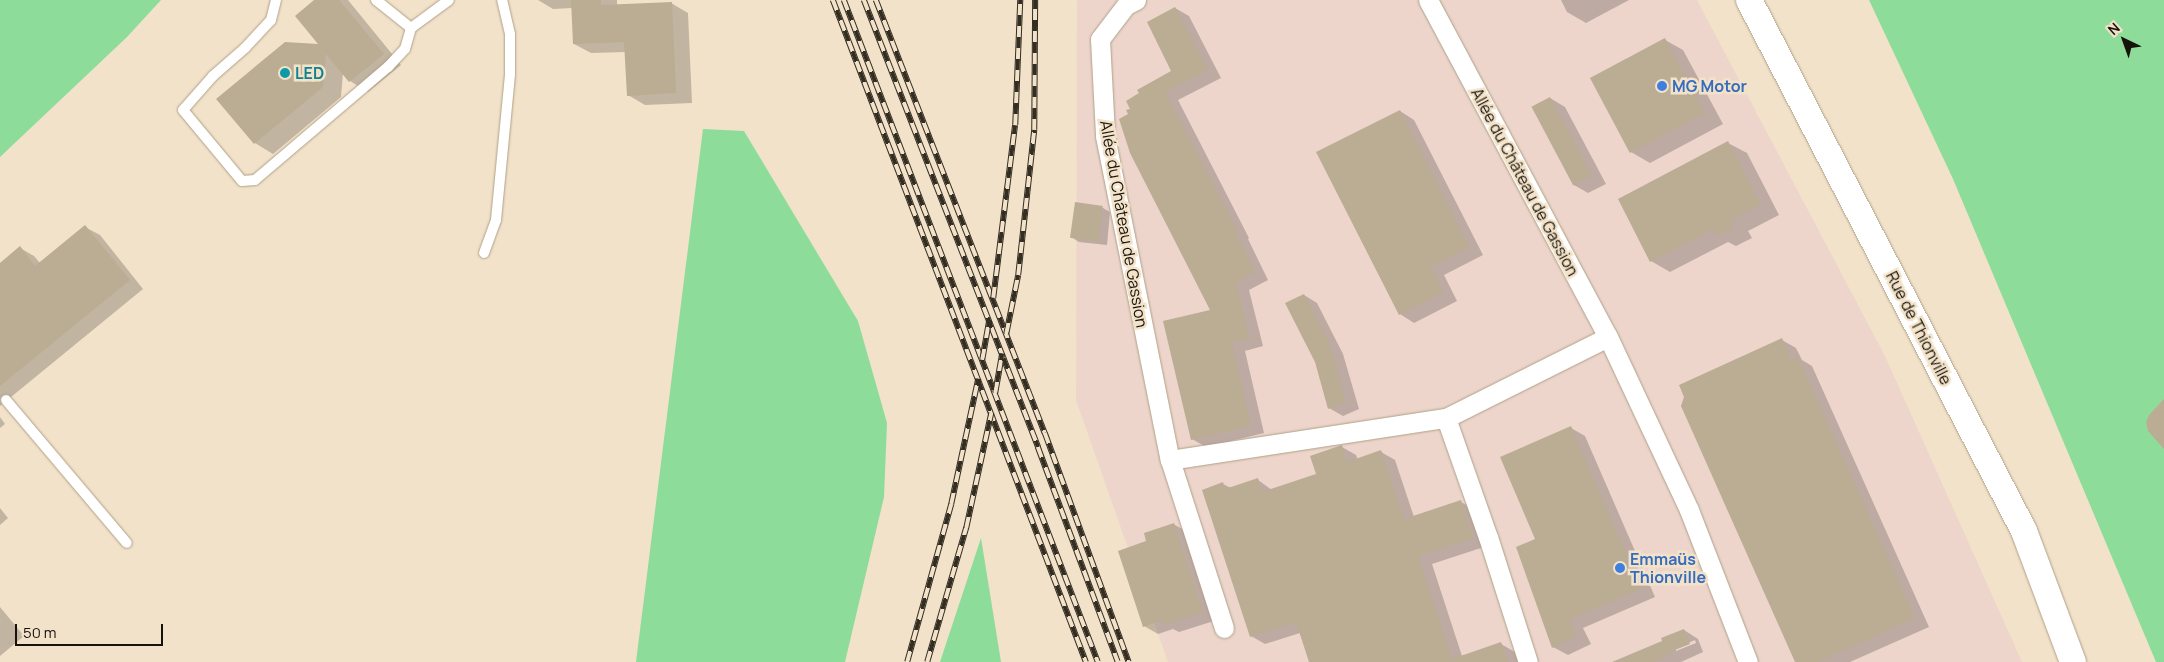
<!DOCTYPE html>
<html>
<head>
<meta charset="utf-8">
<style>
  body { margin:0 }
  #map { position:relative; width:2164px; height:662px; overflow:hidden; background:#f2e2c9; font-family:Manrope,sans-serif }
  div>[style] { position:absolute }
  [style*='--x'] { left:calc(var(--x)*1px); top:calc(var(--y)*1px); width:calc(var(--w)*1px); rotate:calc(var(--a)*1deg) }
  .commercial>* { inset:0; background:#edd5cb }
  .green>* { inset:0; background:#8ddc9a }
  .shadow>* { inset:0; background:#0003 }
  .building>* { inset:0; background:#bbac94; transform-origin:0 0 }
  .roads { filter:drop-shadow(0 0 1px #afa188) drop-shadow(0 0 1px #afa188) }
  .service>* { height:10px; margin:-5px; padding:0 5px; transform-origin:5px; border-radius:5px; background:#fff }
  .minor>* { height:19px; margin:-9.5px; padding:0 9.5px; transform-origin:9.5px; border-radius:9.5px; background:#fff }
  .secondary>* { height:26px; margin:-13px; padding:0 13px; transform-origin:13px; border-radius:13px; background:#fff }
  .rail>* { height:5.5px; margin-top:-2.75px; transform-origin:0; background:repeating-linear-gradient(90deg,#f2e2c9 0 11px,#342d22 0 22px); box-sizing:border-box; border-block:1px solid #342d22 }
  .dots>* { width:14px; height:14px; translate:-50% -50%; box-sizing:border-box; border:2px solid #f2e2c9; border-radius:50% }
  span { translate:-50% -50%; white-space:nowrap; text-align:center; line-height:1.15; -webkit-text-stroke:5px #f2e2c9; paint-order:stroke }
  .culture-label { font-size:16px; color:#0d838f; font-weight:700 }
  .left { translate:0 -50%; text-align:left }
  .shop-label { font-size:16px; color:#366cbe; font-weight:700 }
  .street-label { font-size:16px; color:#18130a }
  .north { position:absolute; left:2099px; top:15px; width:50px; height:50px; -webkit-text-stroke:4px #f2e2c9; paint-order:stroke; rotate:318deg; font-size:14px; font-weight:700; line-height:20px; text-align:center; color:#18130a }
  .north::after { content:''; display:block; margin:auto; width:18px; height:22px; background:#18130a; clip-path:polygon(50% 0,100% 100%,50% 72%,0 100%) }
  .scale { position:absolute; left:15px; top:624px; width:148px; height:22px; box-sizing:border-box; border:2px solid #18130a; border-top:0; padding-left:6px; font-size:15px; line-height:18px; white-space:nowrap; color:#18130a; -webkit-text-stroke:4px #f2e2c9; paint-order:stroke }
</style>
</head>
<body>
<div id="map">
  <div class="commercial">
    <div style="clip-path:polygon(1077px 0,1697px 0,1885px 356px,2022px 662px,1168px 662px,1076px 400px)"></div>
  </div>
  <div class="green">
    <div style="clip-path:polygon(0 0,161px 0,127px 37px,0 157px)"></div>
    <div style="clip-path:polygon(1869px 0,2164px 0,2164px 662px,2156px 662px,1953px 179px)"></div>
    <div style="clip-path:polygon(703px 129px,744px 131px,858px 321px,887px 423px,884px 497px,845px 662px,636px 662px)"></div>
    <div style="clip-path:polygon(981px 538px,1001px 662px,940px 662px)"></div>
  </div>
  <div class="shadow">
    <div style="clip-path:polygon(316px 0,348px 0,401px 65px,368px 92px,350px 81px,343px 73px,341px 97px,273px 154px,255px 143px,321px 46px)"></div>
    <div style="clip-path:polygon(538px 0,617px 0,617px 6px,671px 3px,688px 13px,692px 103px,645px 105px,628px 95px,626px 52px,591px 53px,574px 44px,572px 8px,553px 9px)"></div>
    <div style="clip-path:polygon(1561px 0,1629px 0,1586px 23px,1567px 12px)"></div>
    <div style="clip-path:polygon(1175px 8px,1189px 16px,1221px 78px,1178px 100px,1249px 238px,1248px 239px,1268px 280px,1249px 290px,1263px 346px,1245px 351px,1264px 433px,1206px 447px,1192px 439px,1212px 311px,1130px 114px,1173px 71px)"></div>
    <div style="clip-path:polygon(1665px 40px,1683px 50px,1723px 124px,1650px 163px,1631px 152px)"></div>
    <div style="clip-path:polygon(1550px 98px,1565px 107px,1606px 184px,1588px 193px,1574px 185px)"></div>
    <div style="clip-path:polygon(1400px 111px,1414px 120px,1483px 255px,1444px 275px,1457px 301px,1414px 323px,1400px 314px)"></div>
    <div style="clip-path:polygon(1728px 143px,1747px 153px,1779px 215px,1748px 231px,1752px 238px,1736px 246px,1728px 242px,1670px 272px,1651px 261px)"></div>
    <div style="clip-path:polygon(1076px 203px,1103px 208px,1110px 212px,1107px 245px,1079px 242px,1071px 237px)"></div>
    <div style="clip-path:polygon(85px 227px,100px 235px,143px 289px,0 406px,0 265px,20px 248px,34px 256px,40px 263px)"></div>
    <div style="clip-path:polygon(1304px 295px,1317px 303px,1343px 354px,1359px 409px,1343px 416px,1329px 408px)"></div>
    <div style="clip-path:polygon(1782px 340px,1796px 348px,1802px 360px,1812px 366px,1929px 627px,1850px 662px,1797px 662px)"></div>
    <div style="clip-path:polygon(0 417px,5px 424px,0 428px)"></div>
    <div style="clip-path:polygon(1571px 428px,1585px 436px,1655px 597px,1583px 628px,1591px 644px,1568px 655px,1553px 647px,1536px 539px)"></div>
    <div style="clip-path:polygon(1342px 447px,1356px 455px,1358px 460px,1381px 452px,1395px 460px,1414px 517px,1461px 502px,1475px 510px,1487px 546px,1432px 564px,1462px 656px,1501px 644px,1515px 652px,1519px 662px,1310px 662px,1300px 633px,1265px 644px,1251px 636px,1223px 484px,1231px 488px,1258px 480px,1272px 490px,1318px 475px)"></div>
    <div style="clip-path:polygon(0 508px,8px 518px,0 525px)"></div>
    <div style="clip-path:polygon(1173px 524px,1188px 532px,1217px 620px,1179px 632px,1173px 629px,1158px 634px,1144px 626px,1148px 542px)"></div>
    <div style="clip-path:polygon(0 607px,24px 636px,0 656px)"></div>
    <div style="clip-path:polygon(evenodd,1684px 630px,1698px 639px,1703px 652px,1681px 662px,1632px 662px,1684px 630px,1695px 640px,1696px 643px,1676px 651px,1676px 648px,1695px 640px)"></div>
  </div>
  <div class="building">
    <div style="clip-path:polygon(314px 0,339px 0,384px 54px,349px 82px,326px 54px,323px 87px,254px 144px,216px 99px,285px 42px,318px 44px,295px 16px)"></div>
    <div style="clip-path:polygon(571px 0,601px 0,601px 5px,672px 2px,676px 93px,627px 96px,624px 42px,573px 44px)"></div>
    <div style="clip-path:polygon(1175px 7px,1208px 70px,1165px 92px,1237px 230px,1235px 231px,1255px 272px,1236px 283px,1250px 339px,1232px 343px,1251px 426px,1191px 440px,1163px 321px,1210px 310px,1130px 153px,1119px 119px,1128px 114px,1126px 110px,1130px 109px,1126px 101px,1139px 93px,1137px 90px,1171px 71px,1147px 22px)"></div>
    <div style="left:1665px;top:38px;width:85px;height:85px;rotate:62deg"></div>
    <div style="left:1550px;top:97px;width:89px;height:21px;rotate:62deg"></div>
    <div style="clip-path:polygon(1400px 110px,1469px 247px,1431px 267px,1443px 292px,1399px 315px,1316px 152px)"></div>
    <div style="clip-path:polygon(1728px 141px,1761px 204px,1731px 221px,1734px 228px,1717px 236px,1713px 230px,1650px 262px,1618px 199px)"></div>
    <div style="left:1075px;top:202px;width:28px;height:36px;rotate:8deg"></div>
    <div style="clip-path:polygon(85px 225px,130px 280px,0 386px,0 263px,20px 246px,35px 266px)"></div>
    <div style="clip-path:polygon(1304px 294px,1330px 345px,1346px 402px,1328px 409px,1315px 362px,1285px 303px)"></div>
    <div style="clip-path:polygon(1782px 338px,1791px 360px,1798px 357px,1915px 618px,1818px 662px,1795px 662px,1681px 406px,1684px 397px,1679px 385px)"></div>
    <div style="clip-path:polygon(2164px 399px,2164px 449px,2148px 431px,2146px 422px,2149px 415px)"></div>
    <div style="clip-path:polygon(1571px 426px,1641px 589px,1570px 619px,1577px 636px,1552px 648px,1516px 547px,1535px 539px,1500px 457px)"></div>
    <div style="clip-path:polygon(1342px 445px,1347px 462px,1381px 450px,1404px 519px,1461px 500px,1473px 538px,1418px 556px,1452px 659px,1501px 642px,1508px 662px,1309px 662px,1296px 622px,1250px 637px,1202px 490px,1223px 482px,1225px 489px,1258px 478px,1262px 492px,1316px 474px,1310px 456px)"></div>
    <div style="clip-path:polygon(1174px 523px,1203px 612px,1164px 625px,1162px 620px,1143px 627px,1118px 551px,1146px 541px,1144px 533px)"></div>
    <div style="clip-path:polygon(1684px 629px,1690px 644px,1667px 653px,1668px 656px,1653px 662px,1612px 662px,1662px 641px,1661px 638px)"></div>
  </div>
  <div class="roads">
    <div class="service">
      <div style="--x:276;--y:0;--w:21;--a:104"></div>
      <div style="--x:271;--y:20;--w:38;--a:133"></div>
      <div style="--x:245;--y:48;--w:43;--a:138.8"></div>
      <div style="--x:213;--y:76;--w:45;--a:131.4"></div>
      <div style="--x:183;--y:110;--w:92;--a:50.3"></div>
      <div style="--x:242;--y:181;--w:13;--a:-4"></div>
      <div style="--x:255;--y:180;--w:175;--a:-40.4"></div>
      <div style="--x:388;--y:67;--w:25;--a:-47"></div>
      <div style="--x:405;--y:49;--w:22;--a:-74"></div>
      <div style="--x:411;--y:28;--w:47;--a:-36.4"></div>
      <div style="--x:376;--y:0;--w:45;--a:38.7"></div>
      <div style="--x:484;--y:253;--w:35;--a:-70"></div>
      <div style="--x:496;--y:220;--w:147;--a:-84.5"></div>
      <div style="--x:510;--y:74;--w:40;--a:-90"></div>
      <div style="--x:510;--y:34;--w:35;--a:-103"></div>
      <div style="--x:6;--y:400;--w:187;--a:49.8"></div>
    </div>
    <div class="minor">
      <div style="--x:1136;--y:0;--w:11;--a:153"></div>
      <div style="--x:1126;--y:5;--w:43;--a:127.4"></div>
      <div style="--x:1100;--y:39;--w:97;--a:87"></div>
      <div style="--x:1105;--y:136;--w:330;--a:78.7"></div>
      <div style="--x:1428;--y:0;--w:382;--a:61.9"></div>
      <div style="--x:1608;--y:337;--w:191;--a:64.9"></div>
      <div style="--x:1689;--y:510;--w:163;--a:68.8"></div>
      <div style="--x:1446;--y:418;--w:126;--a:70.6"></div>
      <div style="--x:1488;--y:537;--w:131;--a:72.3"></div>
      <div style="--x:1224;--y:628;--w:176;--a:-107.8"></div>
      <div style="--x:1170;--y:460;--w:279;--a:-8.7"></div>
      <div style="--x:1446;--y:418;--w:181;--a:-26.6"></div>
    </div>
    <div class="secondary">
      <div style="--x:1749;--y:0;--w:598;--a:62.62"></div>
      <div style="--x:2024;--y:531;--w:140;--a:69.5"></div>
    </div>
  </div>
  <div class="rail">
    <div style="--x:833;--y:0;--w:709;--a:69.08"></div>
    <div style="--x:844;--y:0;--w:709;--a:69.01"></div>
    <div style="--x:864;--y:0;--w:480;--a:68.7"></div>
    <div style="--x:1038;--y:447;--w:229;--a:69.6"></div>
    <div style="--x:876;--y:0;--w:465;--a:68.7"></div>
    <div style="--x:1045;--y:433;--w:244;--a:69.9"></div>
    <div style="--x:993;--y:298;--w:174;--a:-82.8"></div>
    <div style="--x:1015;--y:125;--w:125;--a:-87.7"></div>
    <div style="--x:1006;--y:334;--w:60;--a:-78.5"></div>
    <div style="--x:1018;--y:275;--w:146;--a:-83.7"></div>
    <div style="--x:1034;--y:130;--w:130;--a:-89.6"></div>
    <div style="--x:982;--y:360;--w:40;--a:-80"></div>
    <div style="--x:995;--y:393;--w:40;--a:-80"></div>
    <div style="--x:907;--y:662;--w:164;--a:-74.4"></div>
    <div style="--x:951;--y:504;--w:128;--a:-77.8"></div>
    <div style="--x:927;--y:662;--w:140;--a:-73.8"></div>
    <div style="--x:966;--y:528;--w:118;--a:-77.7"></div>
  </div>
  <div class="dots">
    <div style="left:285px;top:73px;background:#0f9aa8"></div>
    <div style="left:1662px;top:86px;background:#3f7fe0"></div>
    <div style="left:1620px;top:568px;background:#3f7fe0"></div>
  </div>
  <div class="culture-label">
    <span class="left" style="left:295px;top:73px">LED</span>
  </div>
  <div class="shop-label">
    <span class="left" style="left:1672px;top:86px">MG Motor</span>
    <span class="left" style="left:1630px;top:568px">Emmaüs<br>Thionville</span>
  </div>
  <div class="street-label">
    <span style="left:1525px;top:182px;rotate:62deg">Allée du Château de Gassion</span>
    <span style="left:1124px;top:224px;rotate:80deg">Allée du Château de Gassion</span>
    <span style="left:1919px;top:328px;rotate:63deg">Rue de Thionville</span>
  </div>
  <div class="north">N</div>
  <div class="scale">50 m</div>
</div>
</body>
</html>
